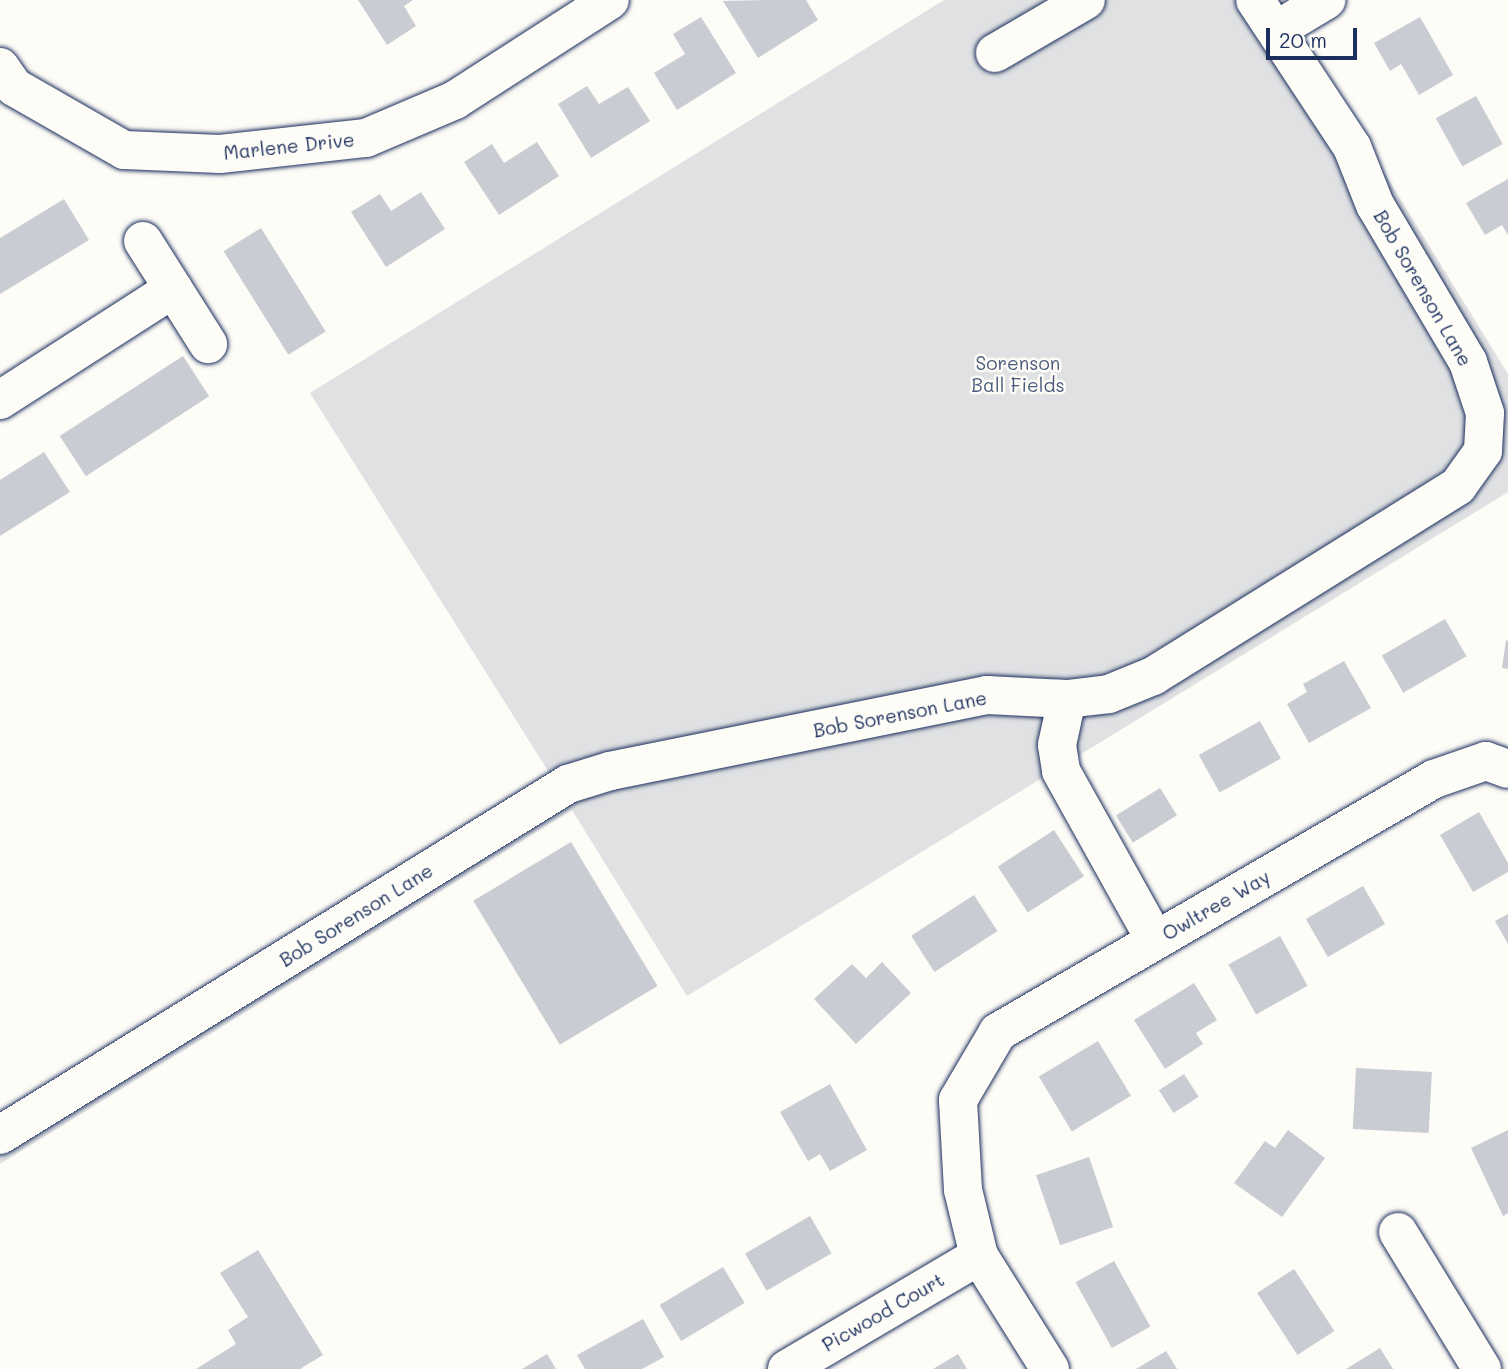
<!DOCTYPE html>
<html>
<head>
<meta charset="utf-8">
<style>
  body { margin:0 }
  #map { position:relative; width:1508px; height:1369px; overflow:hidden; background:#fdfcf7; font-family:Mali,sans-serif }
  div>[style] { position:absolute }
  [style*='--x'] { left:calc(var(--x)*1px); top:calc(var(--y)*1px); width:calc(var(--w)*1px); rotate:calc(var(--a)*1deg) }
  .green>* { inset:0; background:#e0e1e3 }
  .building>* { inset:0; background:#c9ccd3; transform-origin:0 0 }
  .roads { filter:drop-shadow(0 0 2px #1b2f5e) drop-shadow(0 0 2px #1b2f5e) }
  .minor>* { height:38px; margin:-19px; padding:0 19px; transform-origin:19px; border-radius:19px; background:#fdfcf7 }
  span { translate:-50% -50%; white-space:nowrap; text-align:center; line-height:1.15; -webkit-text-stroke:5px #fdfcf7; paint-order:stroke }
  .street-label { font-size:19px; color:#1b2f5e }
  .park-label { font-size:19px; color:#4c5c7f }
  .scale { position:absolute; left:1266px; top:28px; width:91px; height:32px; box-sizing:border-box; border:4px solid #1b2f5e; border-top:0; padding-left:9px; font-size:21px; line-height:24px; white-space:nowrap; color:#1b2f5e; -webkit-text-stroke:5px #fdfcf7; paint-order:stroke }
</style>
</head>
<body>
<div id="map">
  <div class="green">
    <div style="clip-path:polygon(944px 0,1278px 0,1508px 374px,1508px 492px,687px 996px,572px 810px,0 1164px,0 1114px,550px 774px,310px 393px)"></div>
  </div>
  <div class="building">
    <div style="clip-path:polygon(358px 0,413px 0,404px 6px,416px 26px,387px 45px)"></div>
    <div style="clip-path:polygon(764px 0,806px 0,818px 20px,758px 58px,723px 1px)"></div>
    <div style="clip-path:polygon(701px 17px,736px 73px,677px 110px,654px 73px,685px 54px,673px 34px)"></div>
    <div style="clip-path:polygon(1420px 17px,1453px 75px,1419px 95px,1401px 64px,1390px 71px,1374px 43px)"></div>
    <div style="clip-path:polygon(587px 86px,599px 104px,628px 87px,650px 121px,591px 158px,558px 104px)"></div>
    <div style="left:1476px;top:96px;width:55px;height:46px;rotate:61deg"></div>
    <div style="clip-path:polygon(537px 142px,559px 176px,499px 215px,464px 162px,492px 144px,504px 163px)"></div>
    <div style="clip-path:polygon(1508px 179px,1508px 235px,1502px 225px,1485px 235px,1466px 203px)"></div>
    <div style="clip-path:polygon(421px 192px,445px 229px,386px 267px,351px 212px,380px 194px,391px 211px)"></div>
    <div style="clip-path:polygon(64px 199px,89px 240px,0 294px,0 238px)"></div>
    <div style="left:261px;top:228px;width:122px;height:44px;rotate:58deg"></div>
    <div style="left:183px;top:356px;width:48px;height:147px;rotate:57deg"></div>
    <div style="clip-path:polygon(44px 452px,70px 492px,0 536px,0 480px)"></div>
    <div style="left:1445px;top:619px;width:43px;height:73px;rotate:60deg"></div>
    <div style="clip-path:polygon(1506px 640px,1508px 641px,1508px 669px,1502px 668px)"></div>
    <div style="clip-path:polygon(1344px 661px,1371px 708px,1309px 743px,1287px 704px,1307px 692px,1303px 684px)"></div>
    <div style="left:1260px;top:721px;width:43px;height:70px;rotate:61deg"></div>
    <div style="left:1160px;top:788px;width:32px;height:52px;rotate:58deg"></div>
    <div style="clip-path:polygon(1479px 812px,1508px 863px,1508px 872px,1473px 892px,1440px 835px)"></div>
    <div style="left:1054px;top:830px;width:55px;height:67px;rotate:57deg"></div>
    <div style="left:571px;top:842px;width:168px;height:114px;rotate:59deg"></div>
    <div style="left:1363px;top:886px;width:44px;height:66px;rotate:60deg"></div>
    <div style="left:974px;top:895px;width:43px;height:75px;rotate:57deg"></div>
    <div style="clip-path:polygon(1508px 914px,1508px 944px,1495px 921px)"></div>
    <div style="left:1280px;top:936px;width:57px;height:59px;rotate:61deg"></div>
    <div style="clip-path:polygon(882px 962px,911px 993px,856px 1044px,814px 999px,852px 964px,866px 978px)"></div>
    <div style="clip-path:polygon(1194px 983px,1217px 1020px,1196px 1033px,1203px 1044px,1165px 1069px,1134px 1020px)"></div>
    <div style="left:1098px;top:1041px;width:64px;height:69px;rotate:59deg"></div>
    <div style="left:1356px;top:1068px;width:76px;height:61px;rotate:3deg"></div>
    <div style="left:1184px;top:1074px;width:27px;height:30px;rotate:57deg"></div>
    <div style="clip-path:polygon(830px 1084px,867px 1150px,830px 1171px,820px 1154px,808px 1161px,780px 1112px)"></div>
    <div style="clip-path:polygon(1288px 1130px,1325px 1158px,1282px 1217px,1234px 1183px,1265px 1141px,1275px 1148px)"></div>
    <div style="clip-path:polygon(1508px 1130px,1508px 1213px,1503px 1216px,1471px 1148px)"></div>
    <div style="left:1089px;top:1157px;width:74px;height:56px;rotate:71deg"></div>
    <div style="left:810px;top:1216px;width:43px;height:75px;rotate:60deg"></div>
    <div style="clip-path:polygon(258px 1250px,323px 1355px,300px 1369px,196px 1369px,236px 1344px,228px 1330px,248px 1317px,220px 1273px)"></div>
    <div style="left:1114px;top:1261px;width:75px;height:44px;rotate:61deg"></div>
    <div style="left:723px;top:1267px;width:42px;height:74px;rotate:59deg"></div>
    <div style="left:1294px;top:1269px;width:74px;height:44px;rotate:57deg"></div>
    <div style="clip-path:polygon(643px 1319px,664px 1357px,642px 1369px,585px 1369px,577px 1355px)"></div>
    <div style="clip-path:polygon(1380px 1348px,1393px 1369px,1346px 1369px)"></div>
    <div style="clip-path:polygon(1166px 1351px,1177px 1369px,1136px 1369px)"></div>
    <div style="clip-path:polygon(547px 1354px,556px 1369px,522px 1369px)"></div>
    <div style="clip-path:polygon(958px 1354px,967px 1369px,933px 1369px)"></div>
  </div>
  <div class="roads">
    <div class="minor">
      <div style="--x:1293;--y:20;--w:39;--a:-31"></div>
      <div style="--x:995;--y:53;--w:105;--a:-30.2"></div>
      <div style="--x:0;--y:67;--w:24;--a:55"></div>
      <div style="--x:14;--y:87;--w:127;--a:29.8"></div>
      <div style="--x:124;--y:150;--w:96;--a:2.4"></div>
      <div style="--x:220;--y:154;--w:147;--a:-6.3"></div>
      <div style="--x:366;--y:138;--w:97;--a:-23.1"></div>
      <div style="--x:455;--y:100;--w:184;--a:-32.8"></div>
      <div style="--x:143;--y:241;--w:122;--a:57.7"></div>
      <div style="--x:0;--y:400;--w:206;--a:-32.7"></div>
      <div style="--x:1067;--y:699;--w:47;--a:102.3"></div>
      <div style="--x:1057;--y:745;--w:26;--a:81"></div>
      <div style="--x:1061;--y:771;--w:193;--a:60.9"></div>
      <div style="--x:0;--y:1135;--w:668;--a:-31.71"></div>
      <div style="--x:568;--y:784;--w:44;--a:-17.2"></div>
      <div style="--x:610;--y:771;--w:385;--a:-11.4"></div>
      <div style="--x:987;--y:695;--w:80;--a:2.9"></div>
      <div style="--x:1067;--y:699;--w:42;--a:-6.8"></div>
      <div style="--x:1109;--y:694;--w:48;--a:-22.2"></div>
      <div style="--x:1153;--y:676;--w:359;--a:-31.9"></div>
      <div style="--x:1458;--y:486;--w:43;--a:-54.5"></div>
      <div style="--x:1483;--y:451;--w:38;--a:-87"></div>
      <div style="--x:1485;--y:413;--w:54;--a:-108.4"></div>
      <div style="--x:1468;--y:362;--w:182;--a:-120.6"></div>
      <div style="--x:1375;--y:205;--w:62;--a:-111.6"></div>
      <div style="--x:1352;--y:147;--w:176;--a:-123.4"></div>
      <div style="--x:1398;--y:1232;--w:161;--a:58.5"></div>
      <div style="--x:787;--y:1369;--w:223;--a:-30.5"></div>
      <div style="--x:1050;--y:1369;--w:133;--a:-122.1"></div>
      <div style="--x:979;--y:1256;--w:68;--a:-103.6"></div>
      <div style="--x:963;--y:1190;--w:90;--a:-93.2"></div>
      <div style="--x:958;--y:1100;--w:79;--a:-59.5"></div>
      <div style="--x:998;--y:1032;--w:504;--a:-30.13"></div>
      <div style="--x:1434;--y:779;--w:55;--a:-19.1"></div>
      <div style="--x:1486;--y:761;--w:23;--a:20"></div>
    </div>
  </div>
  <div class="street-label">
    <span style="left:289px;top:146px;rotate:-6deg">Marlene Drive</span>
    <span style="left:1423px;top:288px;rotate:60deg">Bob Sorenson Lane</span>
    <span style="left:900px;top:714px;rotate:-11deg">Bob Sorenson Lane</span>
    <span style="left:1216px;top:905px;rotate:-30deg">Owltree Way</span>
    <span style="left:356px;top:915px;rotate:-32deg">Bob Sorenson Lane</span>
    <span style="left:883px;top:1312px;rotate:-30deg">Picwood Court</span>
  </div>
  <div class="park-label">
    <span style="left:1018px;top:374px">Sorenson<br>Ball Fields</span>
  </div>
  <div class="scale">20 m</div>
</div>
</body>
</html>
